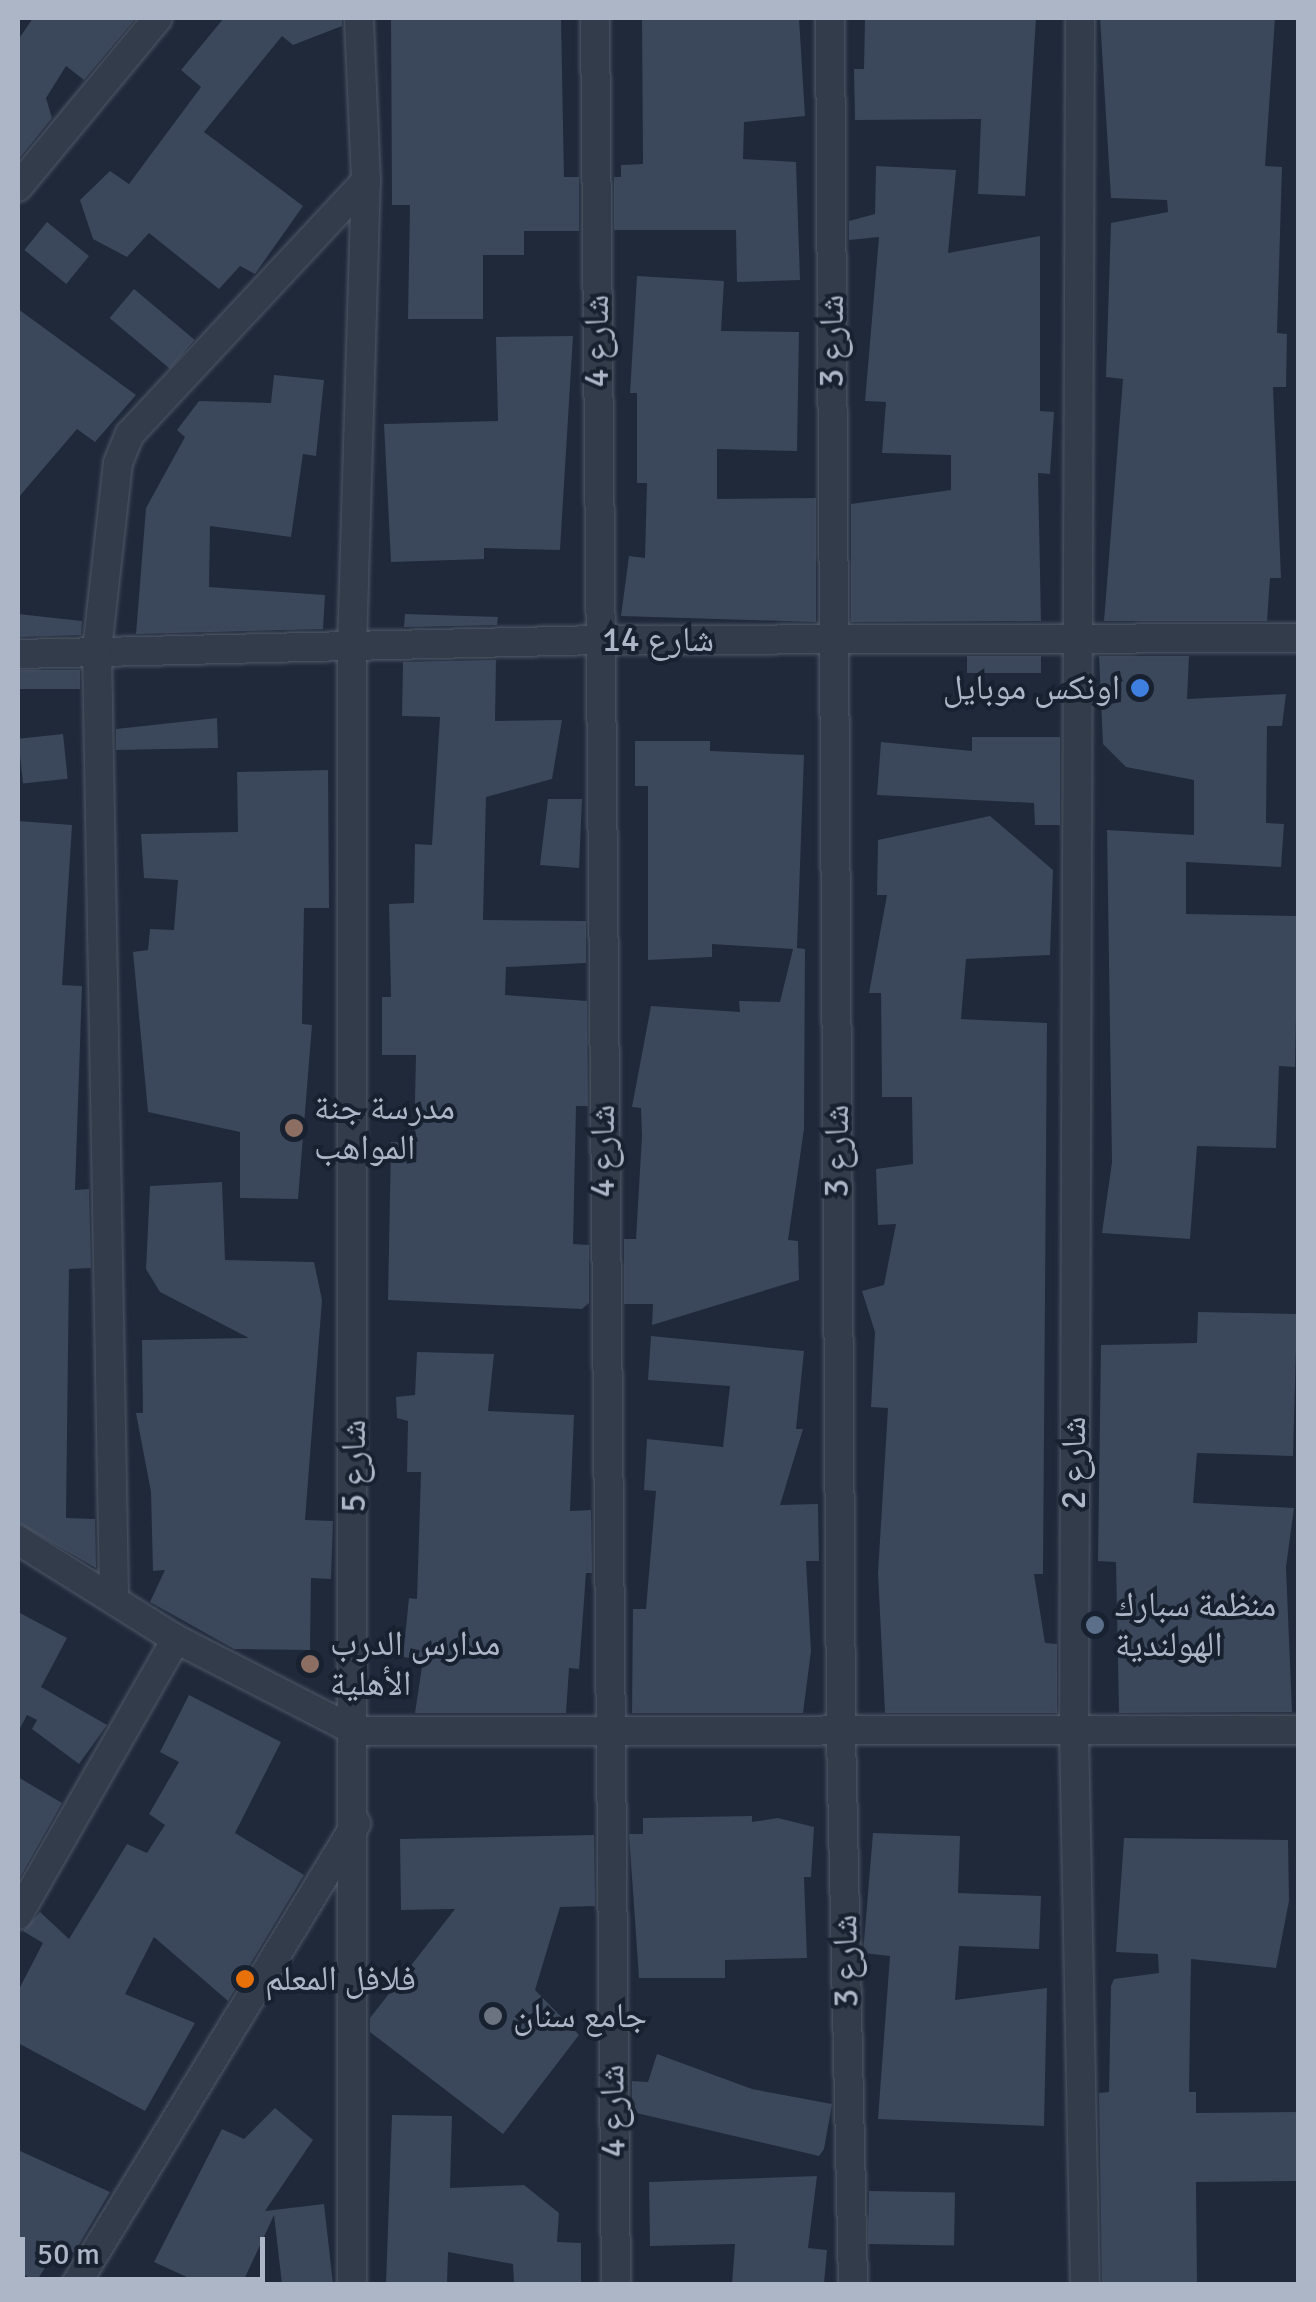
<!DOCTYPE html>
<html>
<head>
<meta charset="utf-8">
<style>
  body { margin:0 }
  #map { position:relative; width:1316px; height:2302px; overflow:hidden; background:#1f293a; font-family:Signika,"Noto Naskh Arabic",sans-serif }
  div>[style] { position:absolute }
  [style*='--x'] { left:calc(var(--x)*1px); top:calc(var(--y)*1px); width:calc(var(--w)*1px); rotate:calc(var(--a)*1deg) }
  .building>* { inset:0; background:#3b475b; transform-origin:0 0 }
  .roads { filter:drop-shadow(0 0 2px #505968) drop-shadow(0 0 2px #505968) }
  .minor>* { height:28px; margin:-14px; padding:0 14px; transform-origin:14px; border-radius:14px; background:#333c4a }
  .dots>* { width:28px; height:28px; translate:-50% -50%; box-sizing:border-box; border:5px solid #18212f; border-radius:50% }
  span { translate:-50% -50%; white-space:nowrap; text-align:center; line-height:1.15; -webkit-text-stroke:8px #18212f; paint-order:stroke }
  .street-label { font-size:35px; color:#adb6c7 }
  .poi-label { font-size:35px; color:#adb6c7 }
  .right { translate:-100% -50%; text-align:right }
  .left { translate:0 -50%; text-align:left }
  .frame { position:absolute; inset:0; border:20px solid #adb6c7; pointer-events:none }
  .scale { position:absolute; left:20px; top:2237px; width:245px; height:45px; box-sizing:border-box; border:5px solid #adb6c7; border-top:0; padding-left:12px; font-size:30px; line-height:35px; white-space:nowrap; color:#adb6c7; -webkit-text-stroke:8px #18212f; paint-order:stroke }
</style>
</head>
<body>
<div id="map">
  <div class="building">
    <div style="clip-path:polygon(33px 18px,136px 18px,84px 80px,66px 66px,46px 98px,52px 118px,18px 160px,18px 40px)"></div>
    <div style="clip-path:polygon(224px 18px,342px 18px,342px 26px,293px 45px,282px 36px,204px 132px,303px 206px,255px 274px,240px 266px,219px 289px,149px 233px,127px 257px,93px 239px,80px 200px,110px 171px,129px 184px,201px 87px,181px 70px)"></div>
    <div style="clip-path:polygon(391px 18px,561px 18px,564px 177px,579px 177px,579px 231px,524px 231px,524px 255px,483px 255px,483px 319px,408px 319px,410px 205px,392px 205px)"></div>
    <div style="clip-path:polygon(642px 18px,799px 18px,805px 116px,744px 122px,743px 159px,796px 162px,800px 280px,737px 282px,736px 230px,614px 230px,614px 177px,621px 177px,621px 165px,643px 164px)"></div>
    <div style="clip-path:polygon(865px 18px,1036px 18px,1025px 196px,978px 194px,981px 119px,855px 120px,854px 69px,864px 69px)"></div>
    <div style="clip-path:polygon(1100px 18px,1275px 18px,1265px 166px,1282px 167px,1277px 333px,1287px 334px,1286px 387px,1273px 387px,1281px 578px,1270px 578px,1267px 621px,1104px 621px,1123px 379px,1106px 377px,1111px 223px,1168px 212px,1167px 200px,1111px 198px)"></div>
    <div style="clip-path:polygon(876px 166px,956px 170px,948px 253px,1040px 236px,1040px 411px,1054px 412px,1050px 474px,1038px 473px,1041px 621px,851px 622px,851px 504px,951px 490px,951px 455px,882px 453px,886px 402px,865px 401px,879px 237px,849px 240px,849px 221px,875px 214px)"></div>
    <div style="left:47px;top:222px;width:54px;height:36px;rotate:39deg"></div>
    <div style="clip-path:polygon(637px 276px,724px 281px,721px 331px,799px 332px,797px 451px,717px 449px,717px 499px,816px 498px,816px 622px,621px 616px,629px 556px,645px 558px,647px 483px,637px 483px,637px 393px,630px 393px)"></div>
    <div style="left:134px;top:289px;width:79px;height:38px;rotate:40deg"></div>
    <div style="clip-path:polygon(18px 309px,136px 395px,95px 442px,77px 429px,18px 498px)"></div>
    <div style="clip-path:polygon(573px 336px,560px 550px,484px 548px,484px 559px,391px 562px,384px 424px,498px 421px,496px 337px)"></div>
    <div style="clip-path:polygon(274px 375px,324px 380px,316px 456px,303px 454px,291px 537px,210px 526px,209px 587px,325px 595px,323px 629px,136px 634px,146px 508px,185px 437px,177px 430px,199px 401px,271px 403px)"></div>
    <div style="clip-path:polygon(18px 614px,82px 621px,81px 635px,18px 637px)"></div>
    <div style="clip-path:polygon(405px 614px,498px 617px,497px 625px,404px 627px)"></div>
    <div style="left:967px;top:656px;width:74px;height:17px"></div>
    <div style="clip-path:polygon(1099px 656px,1189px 656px,1187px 699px,1286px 694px,1282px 726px,1267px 726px,1266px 823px,1284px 824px,1281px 867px,1186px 862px,1186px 914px,1298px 916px,1295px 1067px,1279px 1066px,1276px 1148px,1197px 1146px,1190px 1239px,1102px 1233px,1112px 1162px,1107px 830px,1194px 835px,1194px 780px,1126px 767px,1103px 744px)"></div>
    <div style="clip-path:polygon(496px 660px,495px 721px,562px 720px,552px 779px,486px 797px,483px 920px,586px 921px,586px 963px,506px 967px,505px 995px,587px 1001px,588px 1106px,576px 1106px,573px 1244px,589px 1245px,589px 1303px,582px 1309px,388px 1300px,391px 1142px,414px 1143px,416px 1055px,382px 1055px,382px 997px,391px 997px,389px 904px,414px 903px,415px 844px,432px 845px,440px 717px,402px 716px,403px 662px)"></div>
    <div style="left:80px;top:670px;width:19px;height:62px;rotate:90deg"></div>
    <div style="clip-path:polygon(217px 718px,218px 748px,116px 750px,116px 729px)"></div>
    <div style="left:63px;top:734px;width:45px;height:45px;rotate:84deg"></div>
    <div style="clip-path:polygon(972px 737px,1060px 737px,1060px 825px,1035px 825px,1034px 803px,877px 795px,881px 742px,972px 751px)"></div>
    <div style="clip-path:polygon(635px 741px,710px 741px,710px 751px,804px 755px,797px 948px,805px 949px,804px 1129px,788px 1240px,798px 1241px,799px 1280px,652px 1325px,653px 1304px,624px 1304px,624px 1239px,636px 1239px,642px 1136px,641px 1108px,632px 1107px,651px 1006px,740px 1012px,739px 1001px,780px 1002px,793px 949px,712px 944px,712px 957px,648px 960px,648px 786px,635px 786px)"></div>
    <div style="clip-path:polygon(328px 770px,329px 908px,304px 908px,302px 1024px,312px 1025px,298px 1199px,240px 1198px,240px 1132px,148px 1112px,133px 952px,148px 950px,150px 929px,174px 930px,178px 880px,144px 878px,141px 834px,238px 832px,237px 772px)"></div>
    <div style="clip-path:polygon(548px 799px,582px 799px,579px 868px,540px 865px)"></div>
    <div style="clip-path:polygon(990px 816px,1053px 870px,1050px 955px,966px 959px,961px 1019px,1047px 1023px,1043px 1574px,1034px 1574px,1045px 1643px,1057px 1644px,1057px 1713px,885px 1713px,878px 1573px,888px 1408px,871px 1407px,875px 1332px,862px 1291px,884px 1285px,896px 1224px,878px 1225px,876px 1169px,913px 1164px,912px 1097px,882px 1097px,881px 993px,869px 993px,887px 895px,877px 895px,878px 840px)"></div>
    <div style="clip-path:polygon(18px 821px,72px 825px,62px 985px,82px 986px,75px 1190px,89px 1189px,91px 1268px,69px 1269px,66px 1518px,95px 1519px,96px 1568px,18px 1523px)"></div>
    <div style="clip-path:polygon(222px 1182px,225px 1260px,314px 1262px,322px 1300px,305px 1520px,333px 1521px,331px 1579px,311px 1578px,310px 1650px,234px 1649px,150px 1602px,165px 1570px,153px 1571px,151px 1492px,136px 1413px,143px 1413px,142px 1340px,249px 1338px,160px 1292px,146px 1269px,150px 1186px)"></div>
    <div style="clip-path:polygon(1198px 1312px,1297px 1314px,1293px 1456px,1197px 1453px,1193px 1503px,1294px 1508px,1286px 1567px,1292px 1712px,1119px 1713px,1116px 1562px,1098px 1561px,1101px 1345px,1197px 1343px)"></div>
    <div style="clip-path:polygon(651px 1336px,804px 1351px,796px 1429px,803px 1429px,780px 1505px,818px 1504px,819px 1561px,806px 1561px,811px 1651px,803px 1713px,632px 1713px,633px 1609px,646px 1609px,656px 1491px,644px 1490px,647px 1439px,723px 1447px,730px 1386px,648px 1380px)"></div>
    <div style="clip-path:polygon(417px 1352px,494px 1354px,488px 1411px,574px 1415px,570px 1511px,591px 1510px,592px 1573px,586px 1573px,579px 1669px,569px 1668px,566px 1713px,415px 1713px,423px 1660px,403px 1657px,409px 1598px,417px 1599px,421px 1472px,407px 1472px,408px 1421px,397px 1418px,396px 1397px,415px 1395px)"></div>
    <div style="clip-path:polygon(18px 1612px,67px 1638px,41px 1687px,107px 1725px,79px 1764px,32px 1729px,37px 1720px,27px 1715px,18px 1732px)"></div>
    <div style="clip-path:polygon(189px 1695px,281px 1742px,235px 1833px,304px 1875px,228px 2001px,154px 1937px,125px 1994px,195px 2023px,145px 2111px,18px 2043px,18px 1991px,43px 1943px,23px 1931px,40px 1912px,69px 1939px,127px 1844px,147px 1853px,165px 1825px,149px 1814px,179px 1762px,160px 1752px)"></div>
    <div style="clip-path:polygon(18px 1777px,62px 1803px,18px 1881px)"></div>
    <div style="clip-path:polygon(752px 1816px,752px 1822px,778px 1818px,814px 1827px,811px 1877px,804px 1877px,807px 1958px,725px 1960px,725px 1978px,639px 1978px,629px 1834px,643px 1834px,643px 1818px)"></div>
    <div style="clip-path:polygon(873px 1833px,960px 1836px,958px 1893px,1041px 1896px,1039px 1949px,959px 1946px,955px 2000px,1047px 1988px,1044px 2126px,878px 2119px,890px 1956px,863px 1953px)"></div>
    <div style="clip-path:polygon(594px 1835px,595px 1906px,560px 1907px,535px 1990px,579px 2035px,503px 2134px,370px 2032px,370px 2018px,455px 1909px,401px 1910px,400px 1839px)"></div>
    <div style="clip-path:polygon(1124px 1838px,1288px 1840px,1289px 1901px,1276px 1968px,1191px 1959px,1189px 2092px,1196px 2092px,1196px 2113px,1298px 2112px,1298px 2181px,1196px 2182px,1197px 2284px,1102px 2284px,1099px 2093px,1109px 2092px,1111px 1986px,1114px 1979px,1159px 1973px,1158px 1954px,1116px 1952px)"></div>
    <div style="clip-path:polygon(657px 2054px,752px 2089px,832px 2104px,824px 2149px,819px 2156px,632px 2112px,632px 2081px,648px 2082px)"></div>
    <div style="clip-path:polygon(275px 2108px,313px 2140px,265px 2211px,324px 2204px,333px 2284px,282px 2284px,274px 2215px,242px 2284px,202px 2284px,154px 2262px,222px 2129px,244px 2139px)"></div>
    <div style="clip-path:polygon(392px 2115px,452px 2116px,450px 2188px,524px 2185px,559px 2213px,557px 2242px,581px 2243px,581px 2284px,514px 2284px,513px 2264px,448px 2252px,447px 2284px,386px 2284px)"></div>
    <div style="clip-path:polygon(18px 2150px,110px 2192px,74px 2253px,60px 2244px,36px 2282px,18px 2271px)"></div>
    <div style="clip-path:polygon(817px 2176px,808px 2248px,827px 2250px,824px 2284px,732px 2284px,735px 2244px,650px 2246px,649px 2182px)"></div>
    <div style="left:869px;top:2191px;width:86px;height:53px;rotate:1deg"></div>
  </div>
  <div class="roads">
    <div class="minor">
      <div style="--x:595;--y:18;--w:2266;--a:89.47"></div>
      <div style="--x:830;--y:18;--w:1716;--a:89.63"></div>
      <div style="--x:841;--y:1734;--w:550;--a:88.75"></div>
      <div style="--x:1080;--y:18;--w:1714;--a:90.2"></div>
      <div style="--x:1074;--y:1732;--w:552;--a:88.86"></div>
      <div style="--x:18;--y:187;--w:219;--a:-50.4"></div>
      <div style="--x:18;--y:654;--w:582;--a:-1.38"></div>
      <div style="--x:600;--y:640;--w:698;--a:-0.16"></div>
      <div style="--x:18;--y:1540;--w:186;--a:32.1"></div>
      <div style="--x:176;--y:1639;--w:201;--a:27.2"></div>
      <div style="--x:355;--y:1731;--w:943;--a:-0.06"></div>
      <div style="--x:114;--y:1595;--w:945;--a:-91.03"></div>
      <div style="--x:97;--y:650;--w:188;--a:-83.6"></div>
      <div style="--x:118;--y:463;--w:31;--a:-68"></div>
      <div style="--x:130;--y:434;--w:346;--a:-47"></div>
      <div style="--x:18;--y:1915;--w:318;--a:-60.2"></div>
      <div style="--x:76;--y:2284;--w:539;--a:-58.67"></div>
      <div style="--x:352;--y:2284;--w:1636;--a:-90"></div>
      <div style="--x:352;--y:648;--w:467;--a:-88.3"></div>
      <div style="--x:366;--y:181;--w:163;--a:-92.5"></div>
    </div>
  </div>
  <div class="dots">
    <div style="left:1140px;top:688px;background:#3f7fe0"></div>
    <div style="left:294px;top:1128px;background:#8d6e63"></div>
    <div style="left:1095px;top:1625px;background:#5c6f8a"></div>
    <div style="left:310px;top:1664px;background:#8d6e63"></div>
    <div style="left:245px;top:1979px;background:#e8710a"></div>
    <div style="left:493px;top:2016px;background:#6b7280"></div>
  </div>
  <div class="street-label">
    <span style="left:597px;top:341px;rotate:-90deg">شارع 4</span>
    <span style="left:832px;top:341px;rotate:-90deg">شارع 3</span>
    <span style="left:658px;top:640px">شارع 14</span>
    <span style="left:603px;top:1151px;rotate:-90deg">شارع 4</span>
    <span style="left:837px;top:1151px;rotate:-90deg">شارع 3</span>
    <span style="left:1074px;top:1463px;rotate:-90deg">شارع 2</span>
    <span style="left:354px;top:1466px;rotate:-90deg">شارع 5</span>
    <span style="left:846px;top:1961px;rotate:-91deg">شارع 3</span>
    <span style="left:613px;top:2111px;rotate:-91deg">شارع 4</span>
  </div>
  <div class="poi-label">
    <span class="right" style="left:1120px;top:688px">اونكس موبايل</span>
    <span class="left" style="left:314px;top:1128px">مدرسة جنة<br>المواهب</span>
    <span class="left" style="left:1115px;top:1625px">منظمة سبارك<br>الهولندية</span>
    <span class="left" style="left:330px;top:1664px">مدارس الدرب<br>الأهلية</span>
    <span class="left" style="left:265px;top:1979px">فلافل المعلم</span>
    <span class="left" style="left:513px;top:2016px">جامع سنان</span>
  </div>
  <div class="frame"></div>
  <div class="scale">50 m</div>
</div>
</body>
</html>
